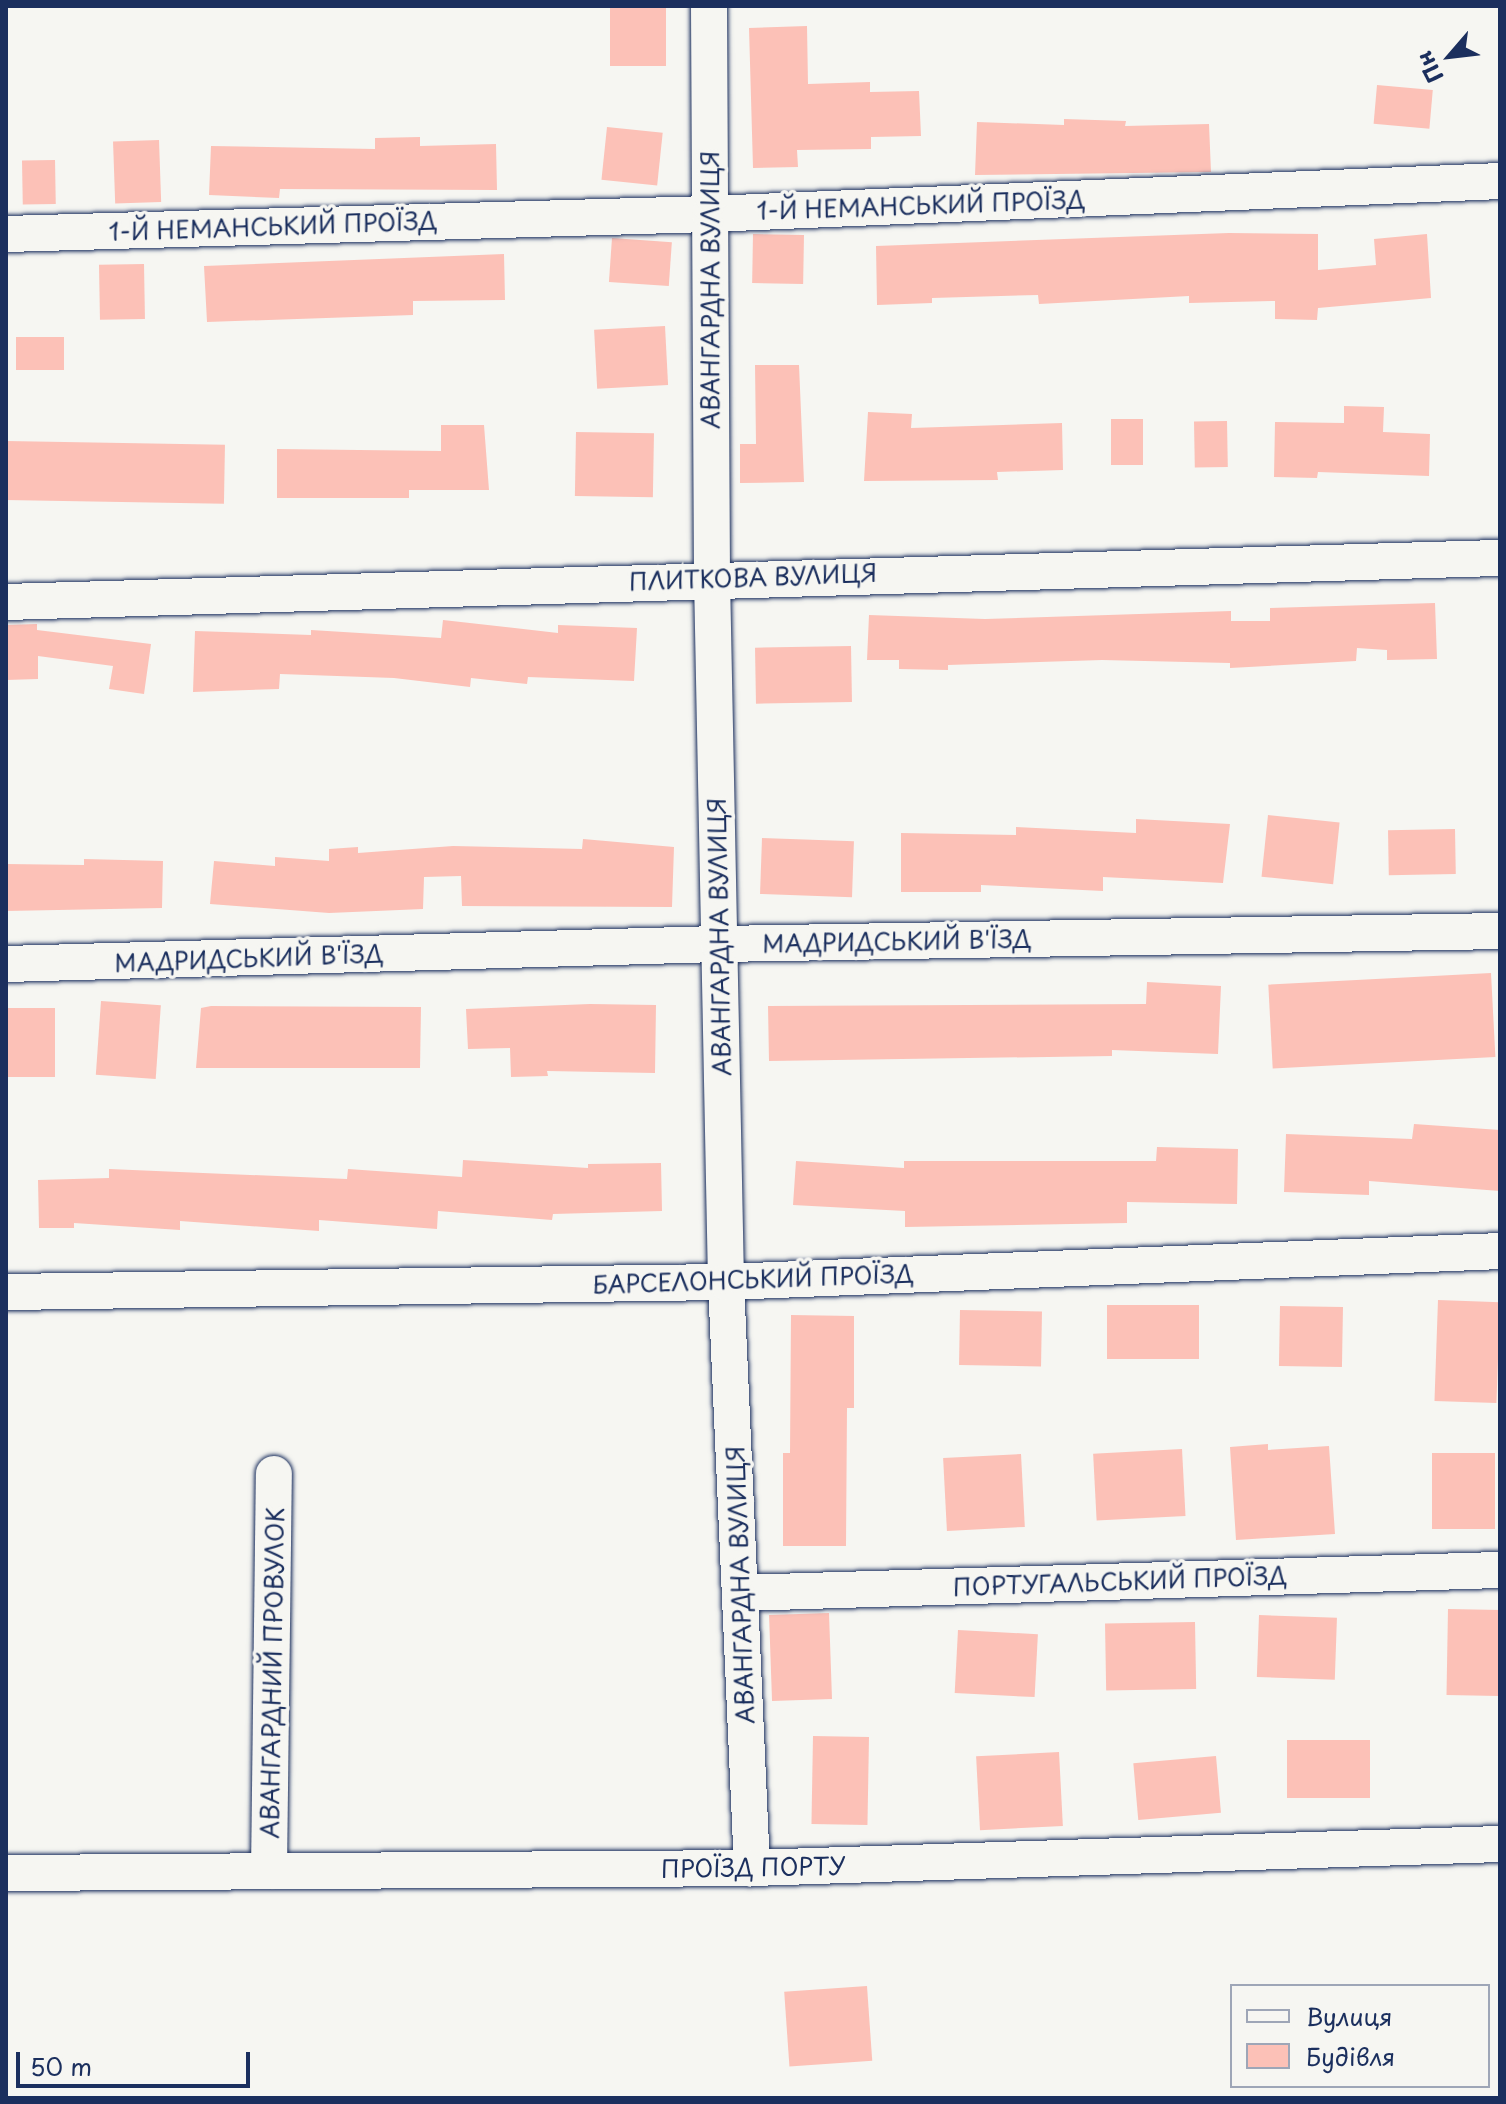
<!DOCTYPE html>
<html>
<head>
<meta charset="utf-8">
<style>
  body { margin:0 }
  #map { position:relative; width:1506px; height:2104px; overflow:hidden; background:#f6f6f2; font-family:"Playpen Sans",sans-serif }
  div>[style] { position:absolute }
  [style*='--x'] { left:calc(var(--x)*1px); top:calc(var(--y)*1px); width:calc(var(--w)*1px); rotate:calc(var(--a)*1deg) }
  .building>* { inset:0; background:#fcc1b7; transform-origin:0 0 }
  .roads { filter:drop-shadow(0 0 2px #1b2f5e) drop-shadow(0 0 2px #1b2f5e) }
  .street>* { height:36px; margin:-18px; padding:0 18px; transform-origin:18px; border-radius:18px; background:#f6f6f2 }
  span { translate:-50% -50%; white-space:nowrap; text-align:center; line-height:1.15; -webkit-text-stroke:7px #f6f6f2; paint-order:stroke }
  .street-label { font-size:24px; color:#1b2f5e }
  .frame { position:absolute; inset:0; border:8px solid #1b2f5e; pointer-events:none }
  .legend { position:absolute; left:1230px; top:1984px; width:260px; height:104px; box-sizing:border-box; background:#f6f6f2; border:2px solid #9ea6b7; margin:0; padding:10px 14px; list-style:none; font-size:24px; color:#1b2f5e }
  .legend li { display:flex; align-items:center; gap:16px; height:40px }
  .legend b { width:40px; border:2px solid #9ea6b7 }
  .north { position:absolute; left:1410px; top:16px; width:80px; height:80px; -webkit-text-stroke:6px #f6f6f2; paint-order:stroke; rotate:242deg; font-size:22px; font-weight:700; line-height:32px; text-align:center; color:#1b2f5e }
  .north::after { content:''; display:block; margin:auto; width:28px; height:36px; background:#1b2f5e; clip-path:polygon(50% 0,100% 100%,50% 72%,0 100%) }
  .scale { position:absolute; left:16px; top:2052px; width:234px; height:36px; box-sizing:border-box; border:4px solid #1b2f5e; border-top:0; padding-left:10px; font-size:24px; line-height:28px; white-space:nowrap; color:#1b2f5e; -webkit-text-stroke:6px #f6f6f2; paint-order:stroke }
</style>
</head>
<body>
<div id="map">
  <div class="building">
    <div style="left:610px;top:6px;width:56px;height:60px"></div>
    <div style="clip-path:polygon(807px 26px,808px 84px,870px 82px,870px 92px,919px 91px,921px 136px,871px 137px,871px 149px,797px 150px,798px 167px,753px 168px,749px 28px)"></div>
    <div style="left:1377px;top:85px;width:56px;height:39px;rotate:5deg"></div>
    <div style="clip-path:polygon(1064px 119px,1126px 121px,1125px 126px,1209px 124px,1211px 172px,975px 175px,977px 122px,1064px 125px)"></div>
    <div style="left:607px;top:127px;width:56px;height:53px;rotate:6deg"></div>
    <div style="clip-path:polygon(420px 137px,420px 146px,496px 144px,497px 190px,280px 189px,279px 198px,209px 195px,211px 146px,375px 149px,375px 138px)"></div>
    <div style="left:159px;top:140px;width:62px;height:46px;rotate:88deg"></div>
    <div style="left:55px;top:160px;width:44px;height:33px;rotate:89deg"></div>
    <div style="clip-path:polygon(1229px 233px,1318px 234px,1318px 270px,1376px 265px,1374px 239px,1427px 234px,1431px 298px,1318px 308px,1317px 320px,1275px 319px,1275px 301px,1189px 303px,1189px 296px,1039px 304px,1038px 295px,932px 298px,932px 303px,877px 305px,876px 246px)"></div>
    <div style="left:753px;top:234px;width:51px;height:49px;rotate:1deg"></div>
    <div style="left:612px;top:238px;width:60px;height:44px;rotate:4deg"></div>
    <div style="clip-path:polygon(504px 254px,505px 300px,413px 301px,413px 315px,207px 322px,204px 266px)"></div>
    <div style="left:144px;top:264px;width:55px;height:45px;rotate:89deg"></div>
    <div style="left:665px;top:326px;width:59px;height:71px;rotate:87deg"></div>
    <div style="left:16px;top:337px;width:48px;height:33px"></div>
    <div style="clip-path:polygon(755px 365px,799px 365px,804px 482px,740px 483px,740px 444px,756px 444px)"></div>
    <div style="clip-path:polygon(1344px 406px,1384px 407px,1383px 432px,1430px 434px,1429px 476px,1318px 472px,1317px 478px,1274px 477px,1275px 422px,1344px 423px)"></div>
    <div style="clip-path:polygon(868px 412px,912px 414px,911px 428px,1062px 423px,1063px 470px,997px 472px,998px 480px,864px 481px)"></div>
    <div style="left:1111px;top:419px;width:32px;height:46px"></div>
    <div style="left:1227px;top:421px;width:46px;height:33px;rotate:89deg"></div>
    <div style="clip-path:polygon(441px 425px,484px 425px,489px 490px,409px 490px,409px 498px,277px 498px,277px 449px,441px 451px)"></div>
    <div style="left:576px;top:432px;width:78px;height:64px;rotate:1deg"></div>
    <div style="left:6px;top:441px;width:219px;height:59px;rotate:1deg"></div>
    <div style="clip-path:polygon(1435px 603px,1437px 659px,1387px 660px,1387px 650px,1357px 648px,1356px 661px,1230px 668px,1230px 663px,1102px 660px,948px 665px,948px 670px,899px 669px,899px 660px,867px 660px,869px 615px,985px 619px,1231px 611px,1231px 621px,1270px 621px,1270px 608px)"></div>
    <div style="clip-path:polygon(443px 620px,558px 633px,558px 625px,637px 628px,634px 681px,528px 677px,527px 684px,471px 678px,470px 687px,394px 678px,280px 674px,279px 689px,193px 692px,195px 631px,311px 635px,311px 630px,441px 638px)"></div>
    <div style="clip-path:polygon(37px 624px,37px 630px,151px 644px,144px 694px,109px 689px,113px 666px,38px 656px,38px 679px,6px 680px,6px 625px)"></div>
    <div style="left:851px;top:646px;width:56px;height:96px;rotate:89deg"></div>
    <div style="left:1268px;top:815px;width:72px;height:62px;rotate:6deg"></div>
    <div style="clip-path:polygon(1136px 819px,1230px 824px,1223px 883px,1103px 877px,1103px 891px,981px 885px,981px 892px,901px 892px,901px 833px,1016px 835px,1016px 827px,1136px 833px)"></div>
    <div style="left:1455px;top:829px;width:45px;height:67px;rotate:89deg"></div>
    <div style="left:762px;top:838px;width:92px;height:56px;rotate:2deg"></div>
    <div style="clip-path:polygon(583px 839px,674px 847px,672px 907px,462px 906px,461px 876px,424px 877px,423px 909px,329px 913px,210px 904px,214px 861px,275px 866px,275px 857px,329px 861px,329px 849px,358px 847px,358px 853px,453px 846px,582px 849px)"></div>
    <div style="clip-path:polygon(84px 859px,163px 861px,162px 908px,6px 911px,6px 864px,84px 865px)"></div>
    <div style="left:1491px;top:973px;width:84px;height:223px;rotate:87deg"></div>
    <div style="clip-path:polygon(1147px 982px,1221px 986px,1218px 1054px,1112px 1050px,1112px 1056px,769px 1061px,768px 1006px,1146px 1004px)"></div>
    <div style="left:101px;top:1001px;width:60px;height:74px;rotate:4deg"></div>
    <div style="clip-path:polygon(590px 1004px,656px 1005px,655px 1073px,547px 1071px,548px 1076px,511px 1077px,510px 1048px,468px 1049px,466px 1009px)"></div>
    <div style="clip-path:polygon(211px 1006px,421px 1007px,420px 1068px,196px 1068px,201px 1008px)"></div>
    <div style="left:6px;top:1008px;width:49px;height:69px"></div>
    <div style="clip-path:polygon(1414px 1124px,1500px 1130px,1500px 1191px,1369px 1181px,1369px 1195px,1284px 1192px,1286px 1134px,1412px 1139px)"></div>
    <div style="clip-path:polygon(1157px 1147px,1238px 1149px,1237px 1204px,1127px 1202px,1127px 1223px,905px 1227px,905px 1211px,793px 1205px,796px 1161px,904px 1168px,904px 1161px,1156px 1161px)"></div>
    <div style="clip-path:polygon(463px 1160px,588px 1168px,588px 1164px,661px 1163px,662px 1211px,553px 1214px,552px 1220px,438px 1211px,437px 1229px,319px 1220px,319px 1231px,180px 1221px,180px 1230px,74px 1223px,74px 1228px,39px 1228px,38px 1180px,109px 1178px,109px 1169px,347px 1179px,348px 1169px,462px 1177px)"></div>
    <div style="left:1438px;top:1300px;width:62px;height:101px;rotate:2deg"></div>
    <div style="left:1107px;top:1305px;width:92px;height:54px"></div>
    <div style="left:1280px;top:1306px;width:63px;height:60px;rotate:1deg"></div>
    <div style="left:960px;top:1310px;width:82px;height:55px;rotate:1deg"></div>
    <div style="clip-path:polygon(791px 1315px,854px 1316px,854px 1408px,847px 1408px,846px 1546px,783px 1546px,783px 1453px,790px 1453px)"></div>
    <div style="clip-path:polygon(1268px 1444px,1268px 1450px,1329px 1446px,1335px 1534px,1236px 1540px,1230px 1447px)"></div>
    <div style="left:1182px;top:1449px;width:67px;height:89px;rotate:87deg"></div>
    <div style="left:1432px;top:1453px;width:63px;height:76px"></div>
    <div style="left:1021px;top:1454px;width:73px;height:78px;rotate:87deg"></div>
    <div style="left:1448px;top:1609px;width:52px;height:86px;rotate:1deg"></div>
    <div style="left:829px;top:1613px;width:86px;height:60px;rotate:88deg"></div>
    <div style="left:1259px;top:1615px;width:78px;height:62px;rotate:2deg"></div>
    <div style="left:1195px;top:1622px;width:67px;height:90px;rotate:89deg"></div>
    <div style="left:958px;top:1630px;width:80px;height:63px;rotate:3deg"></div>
    <div style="left:813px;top:1736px;width:56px;height:88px;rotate:1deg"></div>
    <div style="left:1287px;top:1740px;width:83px;height:58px"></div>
    <div style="left:1059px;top:1752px;width:74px;height:83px;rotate:87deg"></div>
    <div style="left:1216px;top:1756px;width:57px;height:83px;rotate:85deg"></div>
    <div style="left:867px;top:1986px;width:75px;height:83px;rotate:86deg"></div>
  </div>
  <div class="roads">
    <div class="street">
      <div style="--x:709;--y:6;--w:572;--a:89.7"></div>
      <div style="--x:712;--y:578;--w:704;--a:88.86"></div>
      <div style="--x:726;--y:1282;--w:587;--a:87.46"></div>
      <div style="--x:6;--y:234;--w:704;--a:-1.63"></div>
      <div style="--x:710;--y:214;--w:791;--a:-2.39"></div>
      <div style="--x:6;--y:602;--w:1495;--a:-1.69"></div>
      <div style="--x:6;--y:964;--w:713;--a:-1.61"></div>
      <div style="--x:719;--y:944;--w:781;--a:-0.95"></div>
      <div style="--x:6;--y:1292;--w:720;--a:-0.8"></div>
      <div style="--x:726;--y:1282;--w:775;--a:-2.29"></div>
      <div style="--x:741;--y:1593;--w:759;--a:-1.74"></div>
      <div style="--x:269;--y:1871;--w:397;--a:-89.3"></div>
      <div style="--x:6;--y:1873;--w:746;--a:-0.38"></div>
      <div style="--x:752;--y:1868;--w:748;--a:-1.84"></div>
    </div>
  </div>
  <div class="street-label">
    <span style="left:921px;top:205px;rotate:-2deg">1-Й НЕМАНСЬКИЙ ПРОЇЗД</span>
    <span style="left:273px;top:226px;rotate:-2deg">1-Й НЕМАНСЬКИЙ ПРОЇЗД</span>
    <span style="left:710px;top:290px;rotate:-90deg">АВАНГАРДНА ВУЛИЦЯ</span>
    <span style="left:753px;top:577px;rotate:-2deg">ПЛИТКОВА ВУЛИЦЯ</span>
    <span style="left:719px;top:937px;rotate:-91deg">АВАНГАРДНА ВУЛИЦЯ</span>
    <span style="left:897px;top:941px;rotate:-1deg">МАДРИДСЬКИЙ В'ЇЗД</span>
    <span style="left:249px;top:958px;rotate:-2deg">МАДРИДСЬКИЙ В'ЇЗД</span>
    <span style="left:753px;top:1279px;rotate:-2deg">БАРСЕЛОНСЬКИЙ ПРОЇЗД</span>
    <span style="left:1120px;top:1581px;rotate:-2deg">ПОРТУГАЛЬСЬКИЙ ПРОЇЗД</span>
    <span style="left:740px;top:1585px;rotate:-92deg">АВАНГАРДНА ВУЛИЦЯ</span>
    <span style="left:272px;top:1673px;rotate:-89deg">АВАНГАРДНИЙ ПРОВУЛОК</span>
    <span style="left:753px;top:1867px;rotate:-1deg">ПРОЇЗД ПОРТУ</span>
  </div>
  <div class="frame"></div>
  <ul class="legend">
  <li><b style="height:10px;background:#f6f6f2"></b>Вулиця</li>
  <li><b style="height:22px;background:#fcc1b7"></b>Будівля</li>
  </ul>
  <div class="north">Пн</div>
  <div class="scale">50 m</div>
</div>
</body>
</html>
